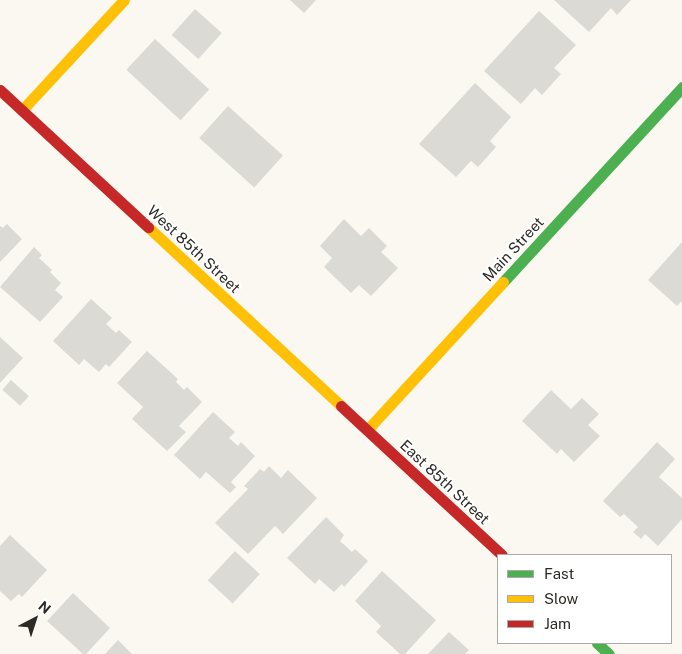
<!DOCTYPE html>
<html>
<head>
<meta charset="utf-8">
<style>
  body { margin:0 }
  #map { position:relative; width:682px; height:654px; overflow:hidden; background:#faf8f1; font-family:"Public Sans",sans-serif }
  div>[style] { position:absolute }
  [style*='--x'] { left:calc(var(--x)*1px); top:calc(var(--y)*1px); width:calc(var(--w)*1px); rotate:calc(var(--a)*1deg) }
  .building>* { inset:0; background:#dcdad4; transform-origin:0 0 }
  .fast>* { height:11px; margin:-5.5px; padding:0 5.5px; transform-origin:5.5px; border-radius:5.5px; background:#4caf50 }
  .slow>* { height:11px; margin:-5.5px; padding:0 5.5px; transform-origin:5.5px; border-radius:5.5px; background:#ffc107 }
  .jam>* { height:11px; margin:-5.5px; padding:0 5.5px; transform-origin:5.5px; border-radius:5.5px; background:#c62828 }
  span { translate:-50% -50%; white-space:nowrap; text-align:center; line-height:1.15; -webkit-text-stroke:4px #fff; paint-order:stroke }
  .street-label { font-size:15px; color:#2d2b25 }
  .legend { position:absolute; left:497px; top:554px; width:175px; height:90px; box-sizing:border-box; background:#fff; border:1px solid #abaaa8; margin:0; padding:6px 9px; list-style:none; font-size:15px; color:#2d2b25 }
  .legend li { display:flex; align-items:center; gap:10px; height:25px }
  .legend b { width:25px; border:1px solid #abaaa8 }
  .north { position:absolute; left:10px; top:594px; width:50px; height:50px; -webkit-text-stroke:4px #fff; paint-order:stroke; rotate:40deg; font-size:14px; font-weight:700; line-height:20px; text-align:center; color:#2d2b25 }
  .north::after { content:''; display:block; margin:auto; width:18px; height:22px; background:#2d2b25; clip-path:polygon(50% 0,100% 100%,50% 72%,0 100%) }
</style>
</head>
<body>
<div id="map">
  <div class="building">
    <div style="clip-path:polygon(290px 0,316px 0,304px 13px)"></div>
    <div style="clip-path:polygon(554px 0,631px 0,617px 15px,611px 8px,589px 32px)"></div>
    <div style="left:195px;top:9px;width:36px;height:35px;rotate:42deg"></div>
    <div style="clip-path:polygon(539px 11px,576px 45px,554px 68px,561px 74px,542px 95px,535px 88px,521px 104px,484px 71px)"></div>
    <div style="left:155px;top:39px;width:74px;height:42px;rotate:43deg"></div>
    <div style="clip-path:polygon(475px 83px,511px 117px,490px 141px,496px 147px,478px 167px,471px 161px,456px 177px,419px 144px)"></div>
    <div style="left:228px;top:106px;width:74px;height:43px;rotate:42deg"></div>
    <div style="clip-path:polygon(344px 219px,361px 236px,369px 228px,387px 246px,381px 252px,398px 268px,371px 296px,359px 285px,351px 293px,324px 267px,332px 258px,320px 246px)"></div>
    <div style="clip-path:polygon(7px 224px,22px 239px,0 262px,0 226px,3px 228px)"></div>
    <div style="clip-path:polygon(682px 242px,682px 301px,677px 306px,648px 280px)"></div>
    <div style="clip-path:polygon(34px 247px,42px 255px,39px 258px,52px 270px,50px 272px,61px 283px,55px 290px,63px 297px,40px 322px,0 287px)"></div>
    <div style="clip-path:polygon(91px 299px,112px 318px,106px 324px,116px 333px,119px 330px,132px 342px,109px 367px,106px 364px,99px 372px,84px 359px,79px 365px,53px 341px)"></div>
    <div style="clip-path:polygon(0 337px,23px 358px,0 383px)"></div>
    <div style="clip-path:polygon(147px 351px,178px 379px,176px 382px,184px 390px,187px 387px,202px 402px,179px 426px,186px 432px,167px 451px,132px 419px,143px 407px,117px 383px)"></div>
    <div style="left:11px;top:380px;width:24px;height:13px;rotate:42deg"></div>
    <div style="clip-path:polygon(551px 390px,571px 409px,582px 398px,599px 414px,588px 425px,600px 436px,574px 462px,561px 449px,557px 454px,522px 421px)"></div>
    <div style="clip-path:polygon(213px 412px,235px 432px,229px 438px,238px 446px,241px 442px,255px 456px,231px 482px,236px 487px,230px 493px,206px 472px,200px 479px,174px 455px)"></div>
    <div style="clip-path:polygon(657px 442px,675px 459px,659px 477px,682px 498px,682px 519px,658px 546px,645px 534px,641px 539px,633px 532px,638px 527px,624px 514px,620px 517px,603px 501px)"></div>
    <div style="clip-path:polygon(269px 466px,281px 478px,288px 470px,317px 498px,283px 534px,275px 526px,248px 554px,215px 523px,248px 489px,244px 486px,260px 469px,264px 472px)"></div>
    <div style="clip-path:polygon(326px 517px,344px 535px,340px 541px,352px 552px,355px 549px,368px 561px,344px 587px,342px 584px,334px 592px,319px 579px,315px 584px,287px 558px)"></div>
    <div style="clip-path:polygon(10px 535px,47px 570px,22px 597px,19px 594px,11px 601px,0 591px,0 546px)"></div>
    <div style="left:235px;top:551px;width:34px;height:40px;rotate:43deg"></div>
    <div style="clip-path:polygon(382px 571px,436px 620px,405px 654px,400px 654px,376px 632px,381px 626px,355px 601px)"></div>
    <div style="clip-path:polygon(73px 593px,110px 628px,86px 654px,83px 654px,47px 621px)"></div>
    <div style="clip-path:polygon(449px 632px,469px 650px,465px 654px,428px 654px)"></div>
    <div style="clip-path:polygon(118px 640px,132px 654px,105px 654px)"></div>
  </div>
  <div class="fast">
    <div style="--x:503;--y:282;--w:265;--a:-47.4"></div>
    <div style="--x:597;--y:643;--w:16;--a:43"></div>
  </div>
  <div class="slow">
    <div style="--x:22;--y:110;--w:150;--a:-47.2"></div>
    <div style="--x:148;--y:227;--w:263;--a:42.8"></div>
    <div style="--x:367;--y:430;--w:201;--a:-47.4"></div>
  </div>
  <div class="jam">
    <div style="--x:0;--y:90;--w:202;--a:42.8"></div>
    <div style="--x:341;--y:406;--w:219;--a:42.8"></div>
  </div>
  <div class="street-label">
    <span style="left:194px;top:249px;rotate:43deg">West 85th Street</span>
    <span style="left:513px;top:249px;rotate:-47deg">Main Street</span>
    <span style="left:445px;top:482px;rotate:43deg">East 85th Street</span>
  </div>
  <ul class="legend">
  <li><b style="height:6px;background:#4caf50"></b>Fast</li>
  <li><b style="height:6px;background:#ffc107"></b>Slow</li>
  <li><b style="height:6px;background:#c62828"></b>Jam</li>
  </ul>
  <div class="north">N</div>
</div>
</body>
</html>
